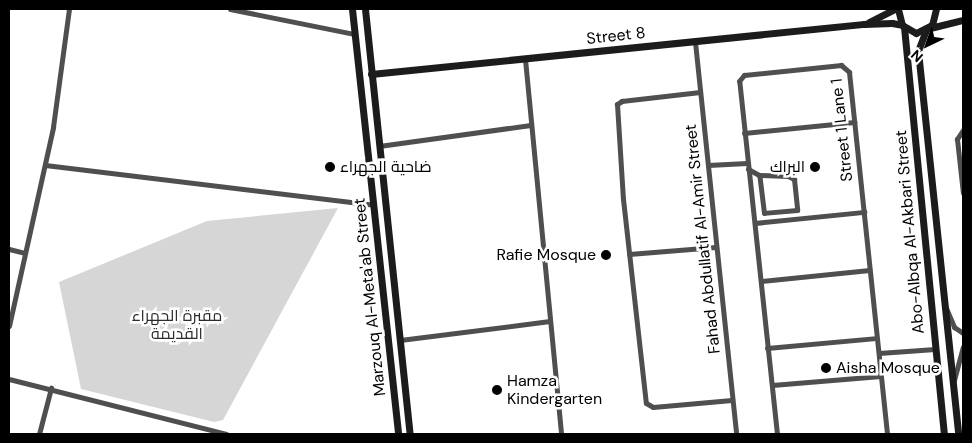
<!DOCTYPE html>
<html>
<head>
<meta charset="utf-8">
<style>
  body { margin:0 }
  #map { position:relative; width:972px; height:443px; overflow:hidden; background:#fff; font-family:"DM Sans",Cairo,sans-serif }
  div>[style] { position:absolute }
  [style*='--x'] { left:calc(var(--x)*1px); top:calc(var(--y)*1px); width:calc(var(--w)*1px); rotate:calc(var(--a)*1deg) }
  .green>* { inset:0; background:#d6d6d6 }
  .street>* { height:5px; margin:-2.5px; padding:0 2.5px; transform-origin:2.5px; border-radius:2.5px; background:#4f4f4f }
  .secondary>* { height:7px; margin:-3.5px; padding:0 3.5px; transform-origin:3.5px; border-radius:3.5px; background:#1c1c1c }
  .dots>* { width:14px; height:14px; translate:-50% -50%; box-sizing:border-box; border:2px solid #fff; border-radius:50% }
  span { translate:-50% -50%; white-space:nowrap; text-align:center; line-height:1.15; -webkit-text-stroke:5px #fff; paint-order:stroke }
  .street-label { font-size:16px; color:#000 }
  .poi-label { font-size:16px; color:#000 }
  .left { translate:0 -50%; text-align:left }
  .right { translate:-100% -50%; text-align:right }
  .park-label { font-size:16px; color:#2d2d2d }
  .frame { position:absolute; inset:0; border:10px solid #000; pointer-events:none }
  .north { position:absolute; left:902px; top:20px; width:50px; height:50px; -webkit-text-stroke:4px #fff; paint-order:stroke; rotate:222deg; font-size:14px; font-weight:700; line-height:20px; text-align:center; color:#000 }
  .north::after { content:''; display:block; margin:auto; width:18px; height:22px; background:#000; clip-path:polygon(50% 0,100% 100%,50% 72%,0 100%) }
</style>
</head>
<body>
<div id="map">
  <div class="green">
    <div style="clip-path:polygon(338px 208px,223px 420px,214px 422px,81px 389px,59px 282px,207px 221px)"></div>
  </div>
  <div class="street">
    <div style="--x:230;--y:9;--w:126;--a:11.4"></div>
    <div style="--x:695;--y:42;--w:394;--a:84"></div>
    <div style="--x:525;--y:59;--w:377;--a:84.5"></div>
    <div style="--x:700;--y:92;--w:79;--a:173.4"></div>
    <div style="--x:622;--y:101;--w:6;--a:149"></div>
    <div style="--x:617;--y:104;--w:95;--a:86.4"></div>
    <div style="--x:623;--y:199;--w:205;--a:83.6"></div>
    <div style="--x:646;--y:403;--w:8;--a:30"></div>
    <div style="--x:653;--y:407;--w:79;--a:-5.1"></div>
    <div style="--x:963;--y:130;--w:11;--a:124"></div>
    <div style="--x:957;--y:139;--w:54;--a:83.7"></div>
    <div style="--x:744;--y:133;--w:111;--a:-5.7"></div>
    <div style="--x:379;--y:146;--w:153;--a:-7.9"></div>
    <div style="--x:45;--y:165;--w:331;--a:6.9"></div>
    <div style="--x:708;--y:165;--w:39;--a:-3"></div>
    <div style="--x:748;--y:169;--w:13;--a:29"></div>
    <div style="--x:759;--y:175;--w:29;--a:2"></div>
    <div style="--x:788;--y:176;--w:7;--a:27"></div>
    <div style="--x:794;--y:179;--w:31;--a:84"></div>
    <div style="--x:797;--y:210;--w:33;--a:175"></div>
    <div style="--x:764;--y:213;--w:38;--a:-97"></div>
    <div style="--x:755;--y:223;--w:110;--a:-5.8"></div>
    <div style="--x:9;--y:249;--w:16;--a:14"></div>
    <div style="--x:629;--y:254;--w:87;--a:-4.6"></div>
    <div style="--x:761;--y:281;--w:109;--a:-5.8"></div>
    <div style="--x:946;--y:308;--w:21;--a:67"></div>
    <div style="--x:954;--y:327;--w:11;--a:34"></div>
    <div style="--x:9;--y:326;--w:204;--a:-77.5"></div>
    <div style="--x:53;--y:127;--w:119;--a:-82.3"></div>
    <div style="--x:400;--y:340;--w:151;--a:-7.2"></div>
    <div style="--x:767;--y:348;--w:109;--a:-5.2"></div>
    <div style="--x:879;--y:353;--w:56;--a:-4.1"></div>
    <div style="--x:9;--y:379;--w:224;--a:14.2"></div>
    <div style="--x:954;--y:380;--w:34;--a:-75"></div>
    <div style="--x:772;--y:385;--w:109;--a:-4.7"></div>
    <div style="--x:39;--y:434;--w:48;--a:-75.4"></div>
    <div style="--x:777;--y:434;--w:355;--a:-96.1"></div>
    <div style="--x:739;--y:81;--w:8;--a:-50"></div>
    <div style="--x:744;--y:75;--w:98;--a:-5.9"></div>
    <div style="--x:841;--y:65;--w:11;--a:41"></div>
    <div style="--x:849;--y:72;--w:364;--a:84"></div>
  </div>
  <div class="secondary">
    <div style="--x:352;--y:9;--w:427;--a:83.8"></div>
    <div style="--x:365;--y:9;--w:427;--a:84"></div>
    <div style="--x:898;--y:9;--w:16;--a:76"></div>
    <div style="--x:902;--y:25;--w:16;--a:30"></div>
    <div style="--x:916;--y:33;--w:18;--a:-27"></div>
    <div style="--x:932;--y:25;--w:16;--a:-76"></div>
    <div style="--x:869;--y:22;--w:28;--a:-27"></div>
    <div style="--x:904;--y:27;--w:409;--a:84.4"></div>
    <div style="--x:930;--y:28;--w:34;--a:-14"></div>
    <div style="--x:926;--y:30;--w:22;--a:111"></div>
    <div style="--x:918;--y:51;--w:385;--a:84"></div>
    <div style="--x:371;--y:74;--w:496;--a:-5.8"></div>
    <div style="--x:864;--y:24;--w:28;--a:-2"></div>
    <div style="--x:892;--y:23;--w:10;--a:11"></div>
  </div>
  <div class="dots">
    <div style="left:330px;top:167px;background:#000"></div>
    <div style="left:815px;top:167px;background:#000"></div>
    <div style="left:606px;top:255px;background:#000"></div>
    <div style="left:826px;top:368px;background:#000"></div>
    <div style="left:497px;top:390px;background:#000"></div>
  </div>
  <div class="street-label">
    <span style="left:616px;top:36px;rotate:-6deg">Street 8</span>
    <span style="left:842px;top:130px;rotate:-96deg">Street 1 Lane 1</span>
    <span style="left:910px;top:232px;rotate:-95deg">Abo-Albqa Al-Akbari Street</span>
    <span style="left:703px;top:239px;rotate:-96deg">Fahad Abdullatif Al-Amir Street</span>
    <span style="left:370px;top:297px;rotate:-96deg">Marzouq Al-Meta'ab Street</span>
  </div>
  <div class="poi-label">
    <span class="left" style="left:340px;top:167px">ضاحية الجهراء</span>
    <span class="right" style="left:805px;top:167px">البراك</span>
    <span class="right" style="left:596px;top:255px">Rafie Mosque</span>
    <span class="left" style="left:836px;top:368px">Aisha Mosque</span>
    <span class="left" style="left:507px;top:390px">Hamza<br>Kindergarten</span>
  </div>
  <div class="park-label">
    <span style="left:177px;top:325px">مقبرة الجهراء<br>القديمة</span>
  </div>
  <div class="frame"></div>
  <div class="north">N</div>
</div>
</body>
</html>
